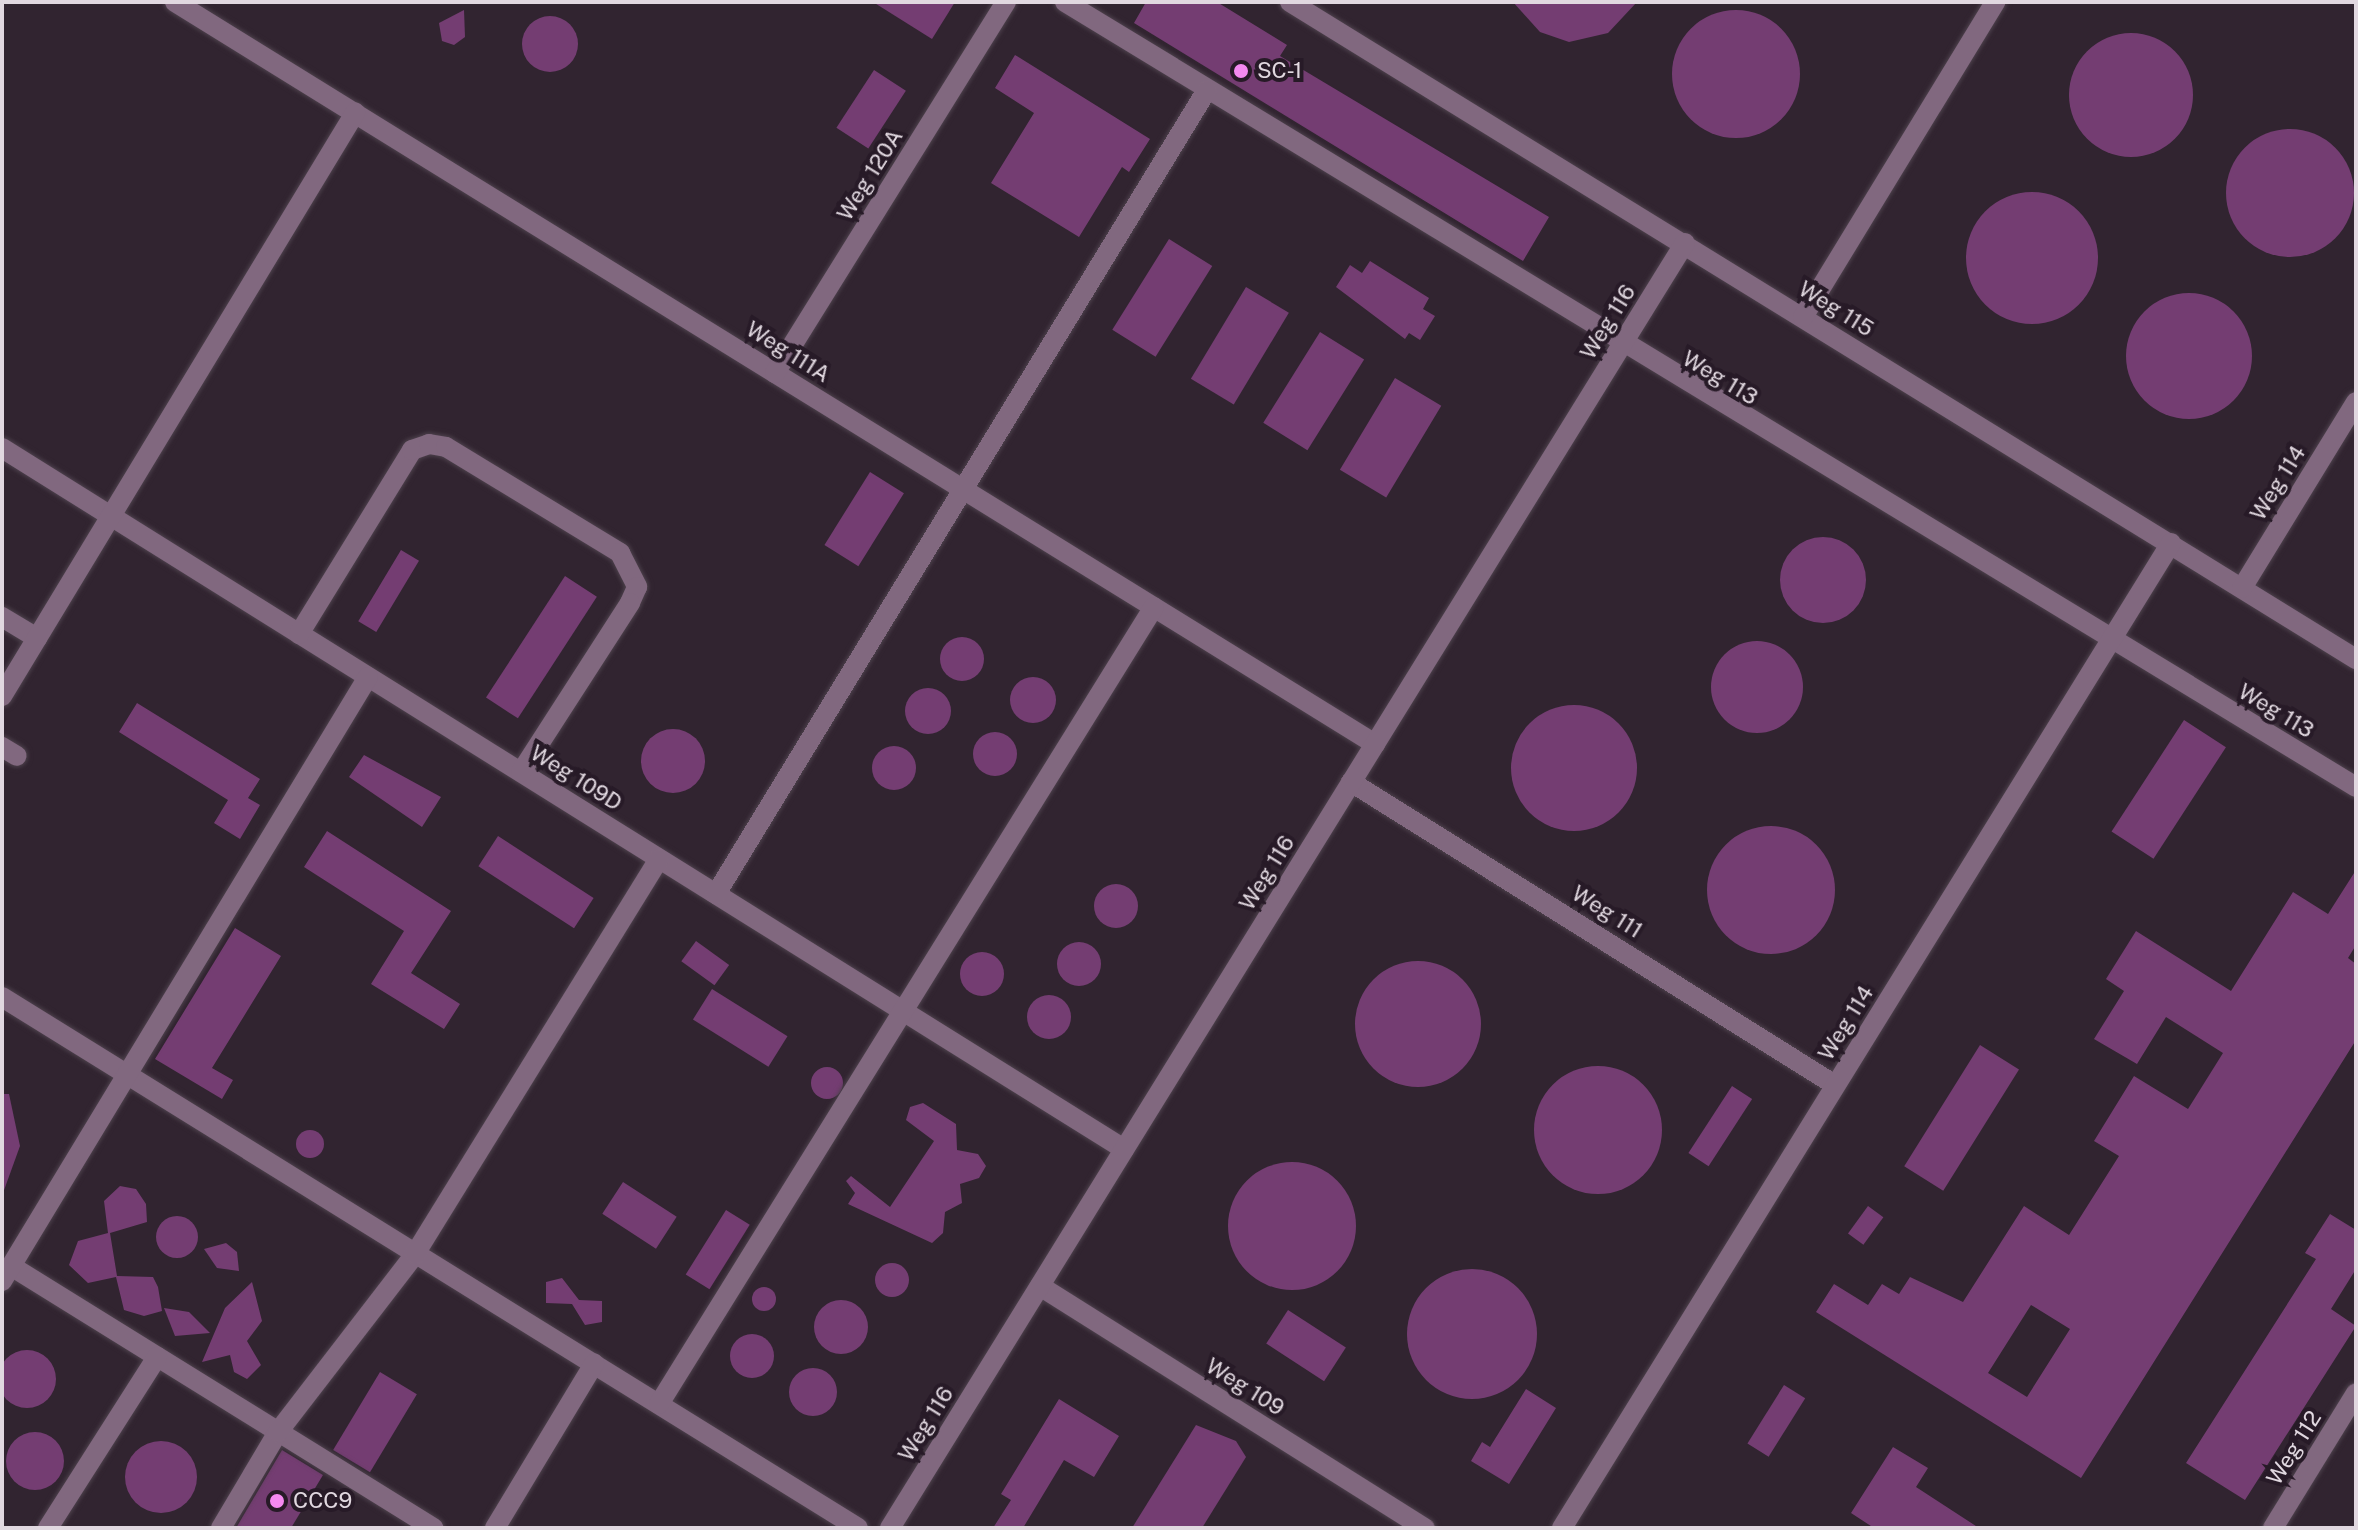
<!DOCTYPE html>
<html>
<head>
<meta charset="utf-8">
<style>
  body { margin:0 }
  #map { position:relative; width:2358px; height:1530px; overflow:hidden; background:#312430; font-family:"Public Sans",sans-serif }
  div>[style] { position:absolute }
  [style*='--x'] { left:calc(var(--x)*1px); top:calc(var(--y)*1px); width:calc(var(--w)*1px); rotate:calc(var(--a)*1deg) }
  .building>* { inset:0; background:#743d72; transform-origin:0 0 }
  .round { border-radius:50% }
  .roads { filter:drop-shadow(0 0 2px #4d414c) drop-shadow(0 0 2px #4d414c) }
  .minor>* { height:20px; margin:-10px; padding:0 10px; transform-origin:10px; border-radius:10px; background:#81687f }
  .dots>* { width:22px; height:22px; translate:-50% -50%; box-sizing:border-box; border:4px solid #271a27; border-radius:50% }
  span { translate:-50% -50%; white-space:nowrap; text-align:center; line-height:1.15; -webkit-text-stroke:8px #271a27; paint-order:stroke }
  .poi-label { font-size:22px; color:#e1d8e0 }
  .left { translate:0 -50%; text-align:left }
  .street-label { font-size:22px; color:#e1d8e0 }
  .frame { position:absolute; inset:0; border:4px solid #e1d8e0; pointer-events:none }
</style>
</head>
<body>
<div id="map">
  <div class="building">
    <div style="clip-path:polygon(873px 2px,955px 2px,932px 39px)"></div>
    <div style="clip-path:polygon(1146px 2px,1217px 2px,1287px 45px,1280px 56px,1549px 217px,1523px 261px,1134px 23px)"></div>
    <div style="clip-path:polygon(1513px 2px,1637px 2px,1608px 33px,1569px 42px,1540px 32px)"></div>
    <div class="round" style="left:1672px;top:10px;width:128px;height:128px"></div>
    <div style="clip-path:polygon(464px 10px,465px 37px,454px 45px,442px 41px,439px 23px)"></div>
    <div class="round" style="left:522px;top:16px;width:56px;height:56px"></div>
    <div class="round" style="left:2069px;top:33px;width:124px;height:124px"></div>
    <div style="clip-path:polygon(1015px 55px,1150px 139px,1129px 172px,1122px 167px,1079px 237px,991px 183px,1034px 113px,995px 88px)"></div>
    <div style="left:874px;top:70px;width:38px;height:69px;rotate:33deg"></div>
    <div class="round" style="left:2226px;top:129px;width:128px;height:128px"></div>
    <div class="round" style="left:1966px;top:192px;width:132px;height:132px"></div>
    <div style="left:1169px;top:239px;width:51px;height:107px;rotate:32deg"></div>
    <div style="clip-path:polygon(1370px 261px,1429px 298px,1423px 309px,1435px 316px,1420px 340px,1409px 333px,1405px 339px,1336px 287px,1350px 265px,1362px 273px)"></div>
    <div style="left:1246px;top:287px;width:50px;height:107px;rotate:31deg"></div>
    <div class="round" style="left:2126px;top:293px;width:126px;height:126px"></div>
    <div style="left:1320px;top:332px;width:52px;height:107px;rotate:32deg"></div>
    <div style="left:1395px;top:378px;width:54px;height:107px;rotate:31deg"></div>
    <div style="left:870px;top:472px;width:40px;height:86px;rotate:32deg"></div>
    <div class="round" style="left:1780px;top:537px;width:86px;height:86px"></div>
    <div style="left:401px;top:550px;width:21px;height:83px;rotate:31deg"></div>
    <div style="left:565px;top:576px;width:38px;height:145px;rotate:33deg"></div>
    <div class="round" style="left:940px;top:637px;width:44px;height:44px"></div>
    <div class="round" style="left:1711px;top:641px;width:92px;height:92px"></div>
    <div class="round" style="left:1010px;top:677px;width:46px;height:46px"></div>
    <div class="round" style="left:905px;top:688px;width:46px;height:46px"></div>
    <div style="clip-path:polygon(137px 703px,260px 779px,248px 798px,260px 805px,240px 839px,214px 823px,228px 800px,119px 732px)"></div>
    <div class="round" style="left:1511px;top:705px;width:126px;height:126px"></div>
    <div style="left:2184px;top:720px;width:50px;height:133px;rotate:33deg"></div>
    <div class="round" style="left:641px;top:729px;width:64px;height:64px"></div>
    <div class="round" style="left:973px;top:732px;width:44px;height:44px"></div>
    <div class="round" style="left:872px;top:746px;width:44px;height:44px"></div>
    <div style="clip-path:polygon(364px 755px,441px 797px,422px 827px,349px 777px)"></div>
    <div class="round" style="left:1707px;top:826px;width:128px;height:128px"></div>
    <div style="clip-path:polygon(327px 831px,451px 911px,411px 973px,460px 1004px,444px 1029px,371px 984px,404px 931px,304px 867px)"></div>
    <div style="left:498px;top:836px;width:114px;height:36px;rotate:33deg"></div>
    <div style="clip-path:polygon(evenodd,2356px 870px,2356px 945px,2348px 958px,2356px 964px,2356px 1040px,2081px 1478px,1816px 1312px,1834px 1284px,1868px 1305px,1882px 1284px,1899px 1294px,1910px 1277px,1963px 1302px,2024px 1206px,2069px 1235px,2119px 1156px,2094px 1141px,2134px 1076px,2188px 1109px,2223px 1053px,2166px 1017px,2137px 1064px,2094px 1039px,2124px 991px,2106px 979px,2136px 931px,2231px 991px,2293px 892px,2328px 914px,2356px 870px,2031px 1305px,2070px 1329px,2027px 1397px,1988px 1373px,2031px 1305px)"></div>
    <div class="round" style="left:1094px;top:884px;width:44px;height:44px"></div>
    <div style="clip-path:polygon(235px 928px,281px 956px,212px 1068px,233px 1080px,222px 1099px,155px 1059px)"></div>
    <div style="left:696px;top:941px;width:41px;height:25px;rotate:36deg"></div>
    <div class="round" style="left:1057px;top:942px;width:44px;height:44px"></div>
    <div class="round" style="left:960px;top:952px;width:44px;height:44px"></div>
    <div class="round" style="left:1355px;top:961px;width:126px;height:126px"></div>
    <div style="left:712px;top:989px;width:89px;height:36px;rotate:32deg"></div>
    <div class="round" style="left:1027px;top:995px;width:44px;height:44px"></div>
    <div style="left:1980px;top:1045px;width:46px;height:143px;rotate:32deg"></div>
    <div class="round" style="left:1534px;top:1066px;width:128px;height:128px"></div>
    <div class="round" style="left:811px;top:1067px;width:32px;height:32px"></div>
    <div style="left:1732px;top:1086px;width:24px;height:80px;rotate:33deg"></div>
    <div style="clip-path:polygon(2px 1094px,9px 1094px,20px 1146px,3px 1193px)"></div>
    <div style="clip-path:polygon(923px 1103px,956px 1124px,957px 1150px,978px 1154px,986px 1166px,979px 1178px,960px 1184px,962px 1203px,945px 1212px,943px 1233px,932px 1243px,848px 1204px,855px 1193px,846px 1181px,851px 1176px,890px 1207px,934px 1141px,906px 1120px,910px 1107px)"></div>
    <div class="round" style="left:296px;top:1130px;width:28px;height:28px"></div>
    <div class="round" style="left:1228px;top:1162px;width:128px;height:128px"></div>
    <div style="left:623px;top:1182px;width:64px;height:38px;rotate:33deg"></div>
    <div style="clip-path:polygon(120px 1186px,136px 1189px,146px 1204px,147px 1222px,110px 1233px,117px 1276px,153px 1277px,158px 1287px,162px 1311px,144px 1316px,124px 1310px,116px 1277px,88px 1283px,69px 1265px,78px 1241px,108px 1233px,104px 1201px)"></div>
    <div style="left:1868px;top:1206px;width:19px;height:34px;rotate:36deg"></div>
    <div style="left:726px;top:1210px;width:28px;height:76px;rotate:32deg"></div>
    <div style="clip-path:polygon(2330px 1214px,2356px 1230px,2356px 1269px,2331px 1309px,2356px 1326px,2245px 1500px,2186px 1463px,2316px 1259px,2305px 1253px)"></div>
    <div class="round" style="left:156px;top:1216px;width:42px;height:42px"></div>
    <div style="clip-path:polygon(226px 1243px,237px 1252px,239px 1271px,217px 1268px,204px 1249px)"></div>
    <div class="round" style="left:875px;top:1263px;width:34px;height:34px"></div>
    <div class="round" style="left:1407px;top:1269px;width:130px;height:130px"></div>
    <div style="clip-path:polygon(562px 1278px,579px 1300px,602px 1301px,602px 1322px,585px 1325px,572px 1304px,546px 1303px,546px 1282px)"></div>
    <div style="clip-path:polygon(252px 1282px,262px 1321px,247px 1341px,261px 1365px,247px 1379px,234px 1372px,230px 1355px,202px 1362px,225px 1308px)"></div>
    <div class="round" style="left:752px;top:1287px;width:24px;height:24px"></div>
    <div class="round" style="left:814px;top:1300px;width:54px;height:54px"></div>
    <div style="clip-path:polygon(164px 1308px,189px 1312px,210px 1333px,175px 1336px)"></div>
    <div style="left:1288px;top:1310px;width:69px;height:40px;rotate:33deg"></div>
    <div class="round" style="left:730px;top:1334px;width:44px;height:44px"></div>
    <div class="round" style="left:-2px;top:1350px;width:58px;height:58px"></div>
    <div class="round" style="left:789px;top:1368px;width:48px;height:48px"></div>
    <div style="left:380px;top:1372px;width:43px;height:91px;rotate:31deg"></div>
    <div style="left:1784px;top:1385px;width:25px;height:69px;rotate:32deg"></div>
    <div style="clip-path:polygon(1526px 1389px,1556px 1408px,1509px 1484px,1471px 1461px,1482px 1442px,1490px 1447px)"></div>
    <div style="clip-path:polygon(1059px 1399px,1119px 1436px,1094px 1477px,1064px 1460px,1023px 1528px,993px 1528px,1011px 1500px,1001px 1494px)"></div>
    <div style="clip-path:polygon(1196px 1425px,1236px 1441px,1246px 1457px,1202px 1528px,1132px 1528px)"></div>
    <div class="round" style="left:6px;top:1432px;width:58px;height:58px"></div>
    <div class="round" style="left:125px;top:1441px;width:72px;height:72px"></div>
    <div style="clip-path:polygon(1893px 1447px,1928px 1468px,1916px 1487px,1979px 1528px,1874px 1528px,1851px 1513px)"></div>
    <div style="clip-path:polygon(282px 1450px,323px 1475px,291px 1528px,236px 1528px)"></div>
  </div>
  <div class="roads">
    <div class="minor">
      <div style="--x:175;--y:2;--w:1411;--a:31.73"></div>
      <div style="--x:1065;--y:2;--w:1511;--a:31.3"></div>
      <div style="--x:1290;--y:2;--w:1252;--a:31.65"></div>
      <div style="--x:1803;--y:317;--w:369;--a:-58.6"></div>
      <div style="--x:775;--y:373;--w:437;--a:-58.1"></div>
      <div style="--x:2;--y:448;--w:1323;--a:32"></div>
      <div style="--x:2242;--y:588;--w:218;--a:-58.5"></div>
      <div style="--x:2;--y:617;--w:41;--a:31"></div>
      <div style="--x:299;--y:634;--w:216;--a:-58.4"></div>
      <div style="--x:412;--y:450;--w:18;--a:-19"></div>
      <div style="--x:429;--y:444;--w:17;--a:10"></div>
      <div style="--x:446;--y:447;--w:204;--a:31.3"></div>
      <div style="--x:620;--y:553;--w:38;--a:63"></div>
      <div style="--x:637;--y:587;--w:17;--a:114"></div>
      <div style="--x:630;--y:603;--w:201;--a:122.8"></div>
      <div style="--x:2;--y:696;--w:682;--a:-58.81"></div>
      <div style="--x:2;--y:747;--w:17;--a:31"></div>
      <div style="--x:1351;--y:782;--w:571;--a:32.05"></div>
      <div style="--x:716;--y:894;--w:942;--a:-58.59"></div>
      <div style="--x:2;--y:997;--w:1007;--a:31.81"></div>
      <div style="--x:11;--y:1266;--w:497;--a:31.8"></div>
      <div style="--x:2;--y:1281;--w:706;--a:-58.79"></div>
      <div style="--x:1040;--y:1286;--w:455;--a:32.2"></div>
      <div style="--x:659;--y:1404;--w:938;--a:-58.16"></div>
      <div style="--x:48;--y:1528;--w:203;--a:-57.5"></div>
      <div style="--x:221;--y:1528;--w:112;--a:-59.3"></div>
      <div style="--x:278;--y:1432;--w:225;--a:-52.4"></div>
      <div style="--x:415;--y:1254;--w:464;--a:-58.3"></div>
      <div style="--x:495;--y:1528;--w:192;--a:-58.9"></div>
      <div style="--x:890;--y:1528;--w:1511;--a:-58.26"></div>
      <div style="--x:1562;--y:1528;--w:1158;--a:-58.27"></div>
      <div style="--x:2273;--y:1528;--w:158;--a:-58.4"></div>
    </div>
  </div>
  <div class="dots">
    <div style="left:1241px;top:71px;background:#f489f0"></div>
    <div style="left:277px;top:1501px;background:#f489f0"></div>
  </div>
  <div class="poi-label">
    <span class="left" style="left:1257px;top:71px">SC-1</span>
    <span class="left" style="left:293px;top:1501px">CCC9</span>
  </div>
  <div class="street-label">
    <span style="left:870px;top:175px;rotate:-58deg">Weg 120A</span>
    <span style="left:1836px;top:309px;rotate:32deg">Weg 115</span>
    <span style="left:1608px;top:322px;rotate:-58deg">Weg 116</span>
    <span style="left:788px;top:352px;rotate:32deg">Weg 111A</span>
    <span style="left:1720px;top:378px;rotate:31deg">Weg 113</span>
    <span style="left:2278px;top:483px;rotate:-58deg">Weg 114</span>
    <span style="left:2276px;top:711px;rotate:31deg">Weg 113</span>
    <span style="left:576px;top:778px;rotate:32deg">Weg 109D</span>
    <span style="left:1267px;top:873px;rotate:-58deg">Weg 116</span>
    <span style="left:1607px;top:912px;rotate:32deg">Weg 111</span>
    <span style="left:1846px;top:1023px;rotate:-58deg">Weg 114</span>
    <span style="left:1245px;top:1387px;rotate:32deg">Weg 109</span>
    <span style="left:926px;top:1424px;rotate:-58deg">Weg 116</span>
    <span style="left:2294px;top:1448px;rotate:-58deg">Weg 112</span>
  </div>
  <div class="frame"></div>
</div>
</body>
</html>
